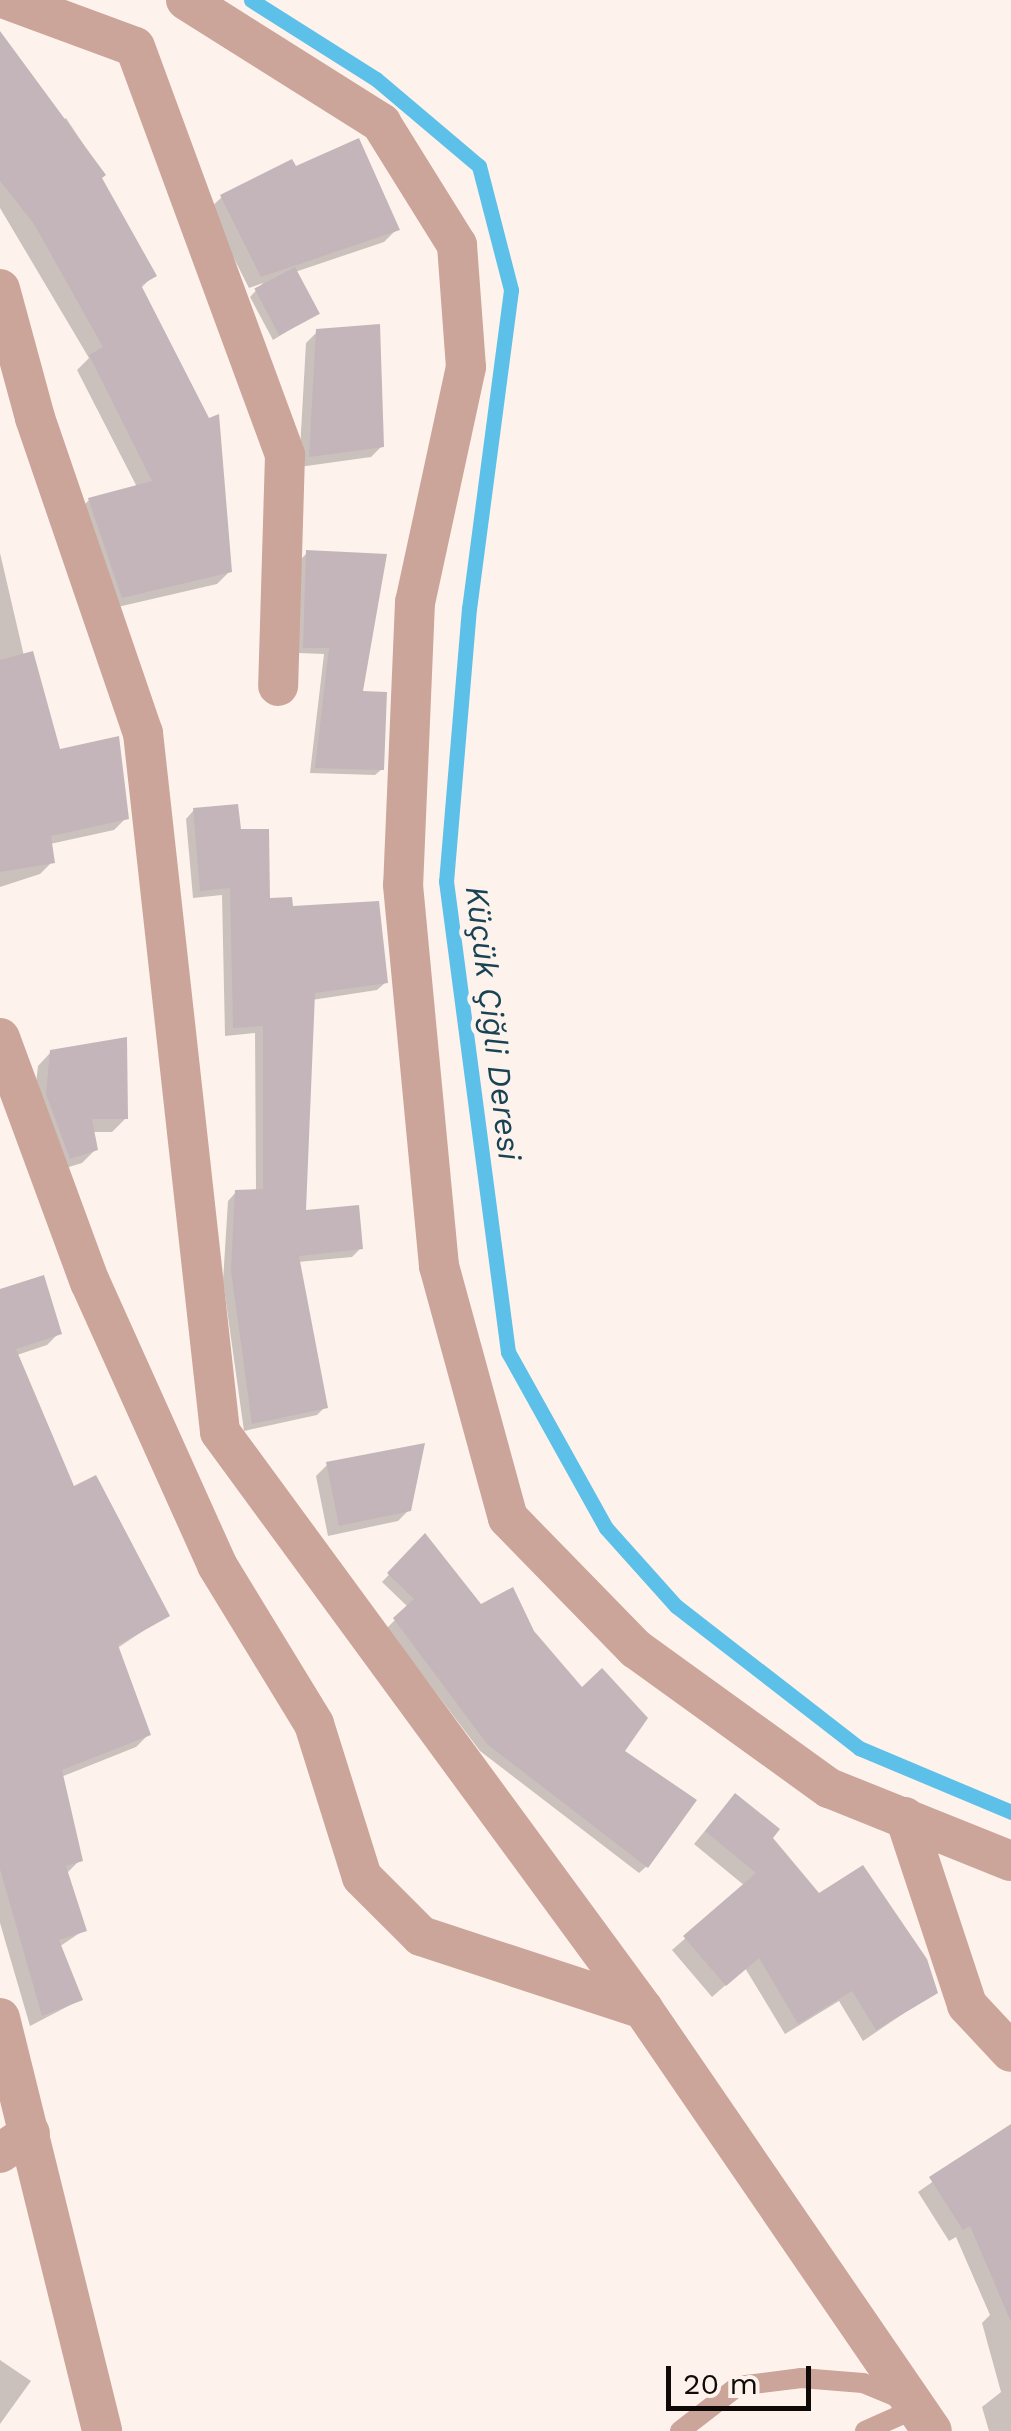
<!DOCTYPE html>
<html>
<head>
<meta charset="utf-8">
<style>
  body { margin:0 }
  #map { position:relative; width:1011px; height:2431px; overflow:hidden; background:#fef2ec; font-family:"Work Sans",sans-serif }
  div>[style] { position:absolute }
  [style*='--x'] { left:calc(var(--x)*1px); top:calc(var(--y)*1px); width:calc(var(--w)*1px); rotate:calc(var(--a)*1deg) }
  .shadow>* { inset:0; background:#0003 }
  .stream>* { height:15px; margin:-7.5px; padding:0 7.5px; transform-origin:7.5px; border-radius:7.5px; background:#5dc0e9 }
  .building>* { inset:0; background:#c4b5ba; transform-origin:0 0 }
  .service>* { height:20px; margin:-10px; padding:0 10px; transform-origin:10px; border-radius:10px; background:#cca59a }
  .minor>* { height:40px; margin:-20px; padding:0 20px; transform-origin:20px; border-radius:20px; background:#cca59a }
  span { translate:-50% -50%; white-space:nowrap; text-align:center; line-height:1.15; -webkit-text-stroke:10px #fef2ec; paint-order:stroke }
  .water-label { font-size:32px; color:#184354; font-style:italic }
  .scale { position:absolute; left:666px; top:2366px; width:145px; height:45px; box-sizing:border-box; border:5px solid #0f0a08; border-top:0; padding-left:12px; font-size:30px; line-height:35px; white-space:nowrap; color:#0f0a08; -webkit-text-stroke:8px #fef2ec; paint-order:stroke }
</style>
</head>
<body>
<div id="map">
  <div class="shadow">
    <div style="clip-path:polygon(66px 118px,103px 174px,99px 178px,154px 275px,140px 289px,208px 422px,230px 571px,217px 584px,109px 609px,76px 513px,89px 500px,137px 487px,77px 370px,89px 358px,0 208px,0 164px)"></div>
    <div style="clip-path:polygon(295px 170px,397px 229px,384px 242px,295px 272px,317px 313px,273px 340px,250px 297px,263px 283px,249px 288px,209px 209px,222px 197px)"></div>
    <div style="clip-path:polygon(317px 332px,382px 446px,371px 457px,299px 467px,306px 343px)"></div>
    <div style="clip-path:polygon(0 553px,24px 656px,58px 752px,126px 818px,114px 830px,50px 844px,52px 862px,40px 874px,0 887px)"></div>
    <div style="clip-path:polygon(307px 553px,360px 693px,382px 769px,375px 775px,310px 773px,324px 654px,298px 653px,301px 559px)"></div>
    <div style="clip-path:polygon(194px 810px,238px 832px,267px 901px,290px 909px,386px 982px,377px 990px,312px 1000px,303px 1213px,360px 1249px,352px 1257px,298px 1262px,325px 1407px,317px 1415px,244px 1431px,223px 1281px,228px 1201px,236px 1192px,256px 1192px,255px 1033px,225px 1036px,222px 895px,193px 898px,186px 819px)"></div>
    <div style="clip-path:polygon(51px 1052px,126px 1118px,112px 1132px,92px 1132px,96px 1149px,82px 1163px,56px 1171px,33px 1108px,38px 1066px)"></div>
    <div style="clip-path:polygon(0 1291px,59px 1333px,47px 1345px,17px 1355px,72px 1490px,167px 1615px,116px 1649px,148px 1735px,136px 1747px,61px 1777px,80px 1860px,66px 1874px,84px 1930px,59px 1947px,80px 2000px,30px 2026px,0 1923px)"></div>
    <div style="clip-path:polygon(327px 1465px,409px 1510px,398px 1521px,328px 1536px,316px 1476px)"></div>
    <div style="clip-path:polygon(425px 1536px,480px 1607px,532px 1632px,621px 1752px,647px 1866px,639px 1873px,480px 1751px,387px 1628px,408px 1607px,382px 1582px)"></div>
    <div style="clip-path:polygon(723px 1809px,769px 1838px,819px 1897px,935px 1992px,863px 2041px,839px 2001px,785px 2034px,745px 1968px,712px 1997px,672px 1950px,745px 1886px,694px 1844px)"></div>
    <div style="clip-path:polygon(1011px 2127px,1011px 2431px,989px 2431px,982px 2407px,1001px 2392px,982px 2323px,990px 2315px,956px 2237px,949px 2241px,918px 2192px)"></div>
    <div style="clip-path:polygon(0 2360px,31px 2381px,0 2424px)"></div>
  </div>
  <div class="stream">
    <div style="--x:251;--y:0;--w:148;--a:32.3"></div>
    <div style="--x:376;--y:79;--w:135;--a:40.2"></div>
    <div style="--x:479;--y:166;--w:128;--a:75.5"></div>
    <div style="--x:511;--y:290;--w:321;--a:97.5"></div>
    <div style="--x:469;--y:608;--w:274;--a:94.8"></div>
    <div style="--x:446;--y:881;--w:475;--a:82.5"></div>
    <div style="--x:508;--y:1352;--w:201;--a:60.9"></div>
    <div style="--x:606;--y:1528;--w:105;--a:48.1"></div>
    <div style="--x:676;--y:1606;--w:232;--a:37.8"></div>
    <div style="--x:859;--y:1748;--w:165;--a:22.8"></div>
  </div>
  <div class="building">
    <div style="clip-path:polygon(0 31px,106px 175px,102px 178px,157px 276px,141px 285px,209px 418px,219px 414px,232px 572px,122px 598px,88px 498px,152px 481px,89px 355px,103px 347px,34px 224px,0 181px)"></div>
    <div style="clip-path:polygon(359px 138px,400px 230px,261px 277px,220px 195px,292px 159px,296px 166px)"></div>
    <div style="left:295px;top:267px;width:53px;height:46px;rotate:62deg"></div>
    <div style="clip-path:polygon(380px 324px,384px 447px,309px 457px,316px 329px)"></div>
    <div style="clip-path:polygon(306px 550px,387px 554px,363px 691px,387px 692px,384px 770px,315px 768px,329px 648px,303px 648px)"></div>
    <div style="clip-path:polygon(33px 651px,60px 749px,119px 736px,129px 819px,51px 836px,55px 863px,0 872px,0 660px)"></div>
    <div style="clip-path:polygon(238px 804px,241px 829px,269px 829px,270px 898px,292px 897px,293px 906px,379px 901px,388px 983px,315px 993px,306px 1210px,359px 1205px,363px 1249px,299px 1256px,328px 1408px,252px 1424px,231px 1271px,235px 1190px,263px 1189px,263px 1026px,233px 1028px,230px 888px,200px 891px,193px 808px)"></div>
    <div style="clip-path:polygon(127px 1037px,128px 1119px,92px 1119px,98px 1150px,70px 1159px,46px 1094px,50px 1050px)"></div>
    <div style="clip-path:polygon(44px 1275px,62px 1334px,16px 1349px,74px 1486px,96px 1475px,170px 1616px,118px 1645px,151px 1735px,62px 1770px,83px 1861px,66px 1866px,87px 1931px,59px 1940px,83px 2000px,42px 2016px,0 1869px,0 1289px)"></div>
    <div style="clip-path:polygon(425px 1443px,411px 1511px,339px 1526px,326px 1462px)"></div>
    <div style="clip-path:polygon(425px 1533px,481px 1604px,513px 1587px,534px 1631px,582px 1687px,602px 1668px,648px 1718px,625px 1751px,697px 1800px,648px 1868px,487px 1744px,393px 1618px,414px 1599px,387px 1573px)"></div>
    <div style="clip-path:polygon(735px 1793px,780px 1829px,773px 1838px,819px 1893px,863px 1865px,927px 1959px,938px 1993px,876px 2030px,852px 1991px,798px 2024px,759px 1958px,726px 1986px,683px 1936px,756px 1873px,705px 1831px)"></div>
    <div style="clip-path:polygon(1011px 2124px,1011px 2322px,970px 2226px,963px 2230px,929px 2177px)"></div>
  </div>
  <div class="service">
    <div style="--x:680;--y:2431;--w:73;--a:-37.8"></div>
    <div style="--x:738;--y:2386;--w:64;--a:-7.2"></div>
    <div style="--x:801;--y:2378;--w:62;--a:4.6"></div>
    <div style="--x:863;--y:2383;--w:44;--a:22.5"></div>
    <div style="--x:865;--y:2431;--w:59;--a:-24"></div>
  </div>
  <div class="minor">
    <div style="--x:8;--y:0;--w:135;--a:20.3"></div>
    <div style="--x:135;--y:47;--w:435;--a:69.8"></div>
    <div style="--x:285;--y:455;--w:231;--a:91.7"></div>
    <div style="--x:186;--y:0;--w:231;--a:32.2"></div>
    <div style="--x:381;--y:123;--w:144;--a:58.1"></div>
    <div style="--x:457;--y:245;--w:122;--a:85.8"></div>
    <div style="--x:466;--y:367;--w:240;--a:102.2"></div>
    <div style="--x:415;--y:602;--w:283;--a:92.4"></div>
    <div style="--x:403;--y:885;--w:383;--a:84.6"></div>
    <div style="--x:439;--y:1266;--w:261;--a:74.7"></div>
    <div style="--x:508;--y:1518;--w:183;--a:45.7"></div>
    <div style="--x:636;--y:1649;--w:238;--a:35.8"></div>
    <div style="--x:829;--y:1788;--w:196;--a:21.9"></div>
    <div style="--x:0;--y:289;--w:134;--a:74.8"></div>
    <div style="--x:35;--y:418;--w:333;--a:71.1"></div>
    <div style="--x:143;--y:733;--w:703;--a:83.71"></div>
    <div style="--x:220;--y:1432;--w:715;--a:53.75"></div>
    <div style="--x:643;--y:2009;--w:511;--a:55.6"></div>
    <div style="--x:0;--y:1038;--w:260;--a:69.8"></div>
    <div style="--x:90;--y:1282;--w:310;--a:65.8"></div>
    <div style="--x:217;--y:1565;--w:186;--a:58.6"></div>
    <div style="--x:314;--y:1724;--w:160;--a:72.6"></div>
    <div style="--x:362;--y:1877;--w:83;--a:45"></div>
    <div style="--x:421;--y:1936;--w:234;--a:18.2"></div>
    <div style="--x:905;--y:1817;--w:198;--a:71.7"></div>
    <div style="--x:967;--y:2005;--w:64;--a:46.9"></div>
    <div style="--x:0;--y:2018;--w:425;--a:76.1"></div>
    <div style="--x:0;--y:2153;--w:36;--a:-34"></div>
  </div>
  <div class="water-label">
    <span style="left:493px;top:1023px;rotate:83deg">Küçük Çiğli Deresi</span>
  </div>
  <div class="scale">20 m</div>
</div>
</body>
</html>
